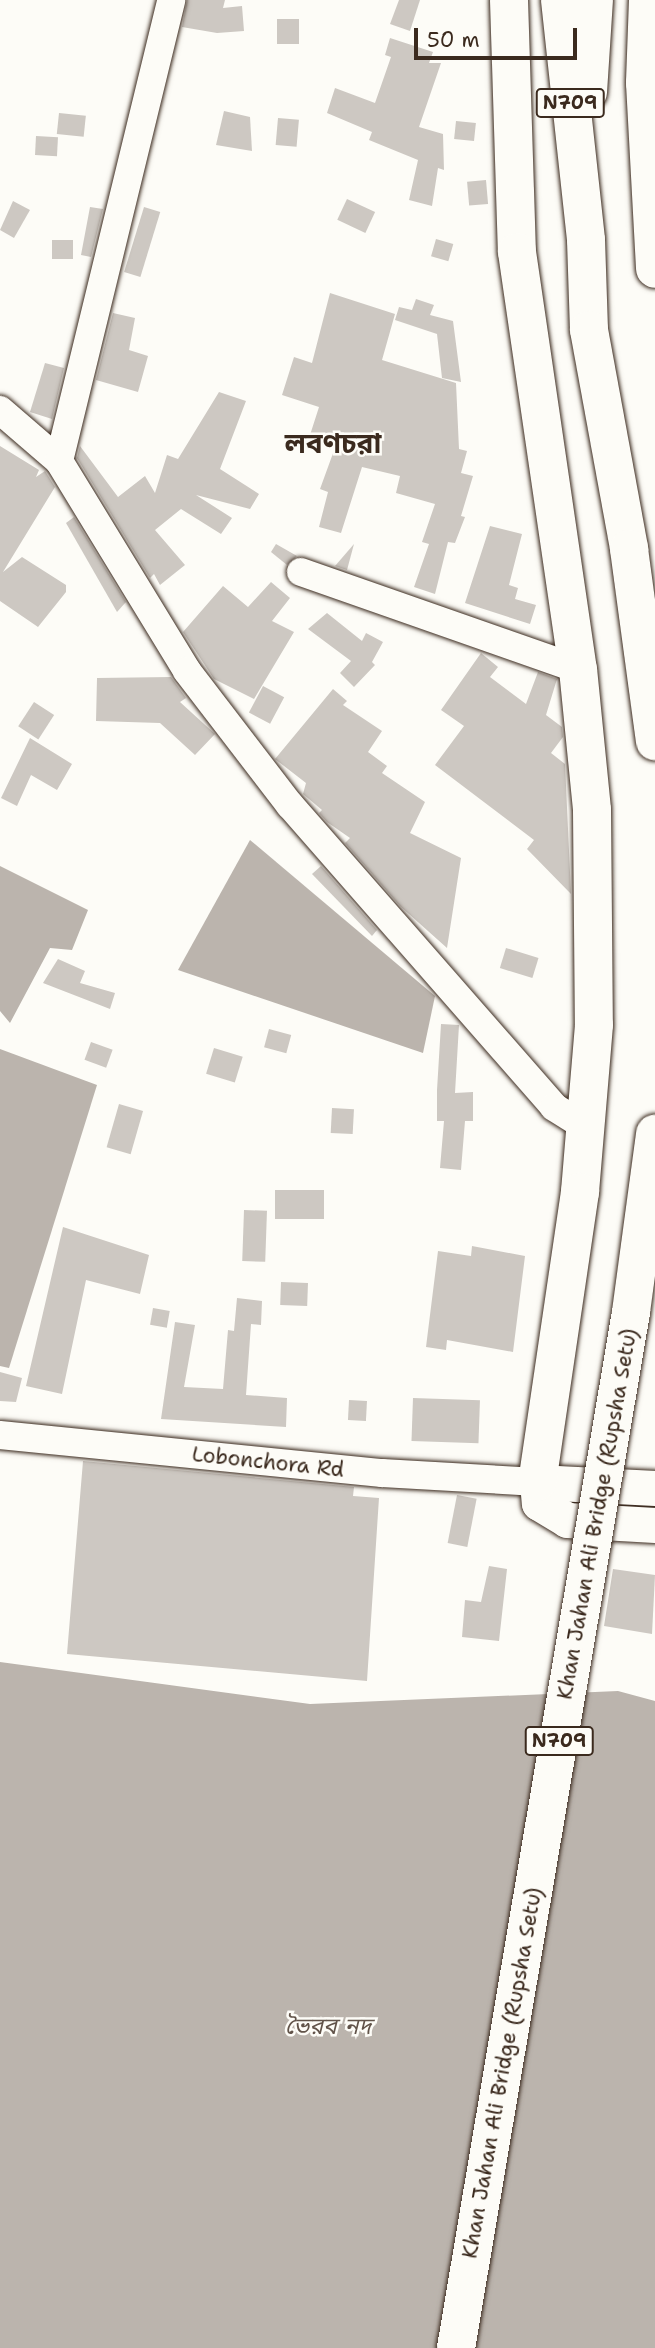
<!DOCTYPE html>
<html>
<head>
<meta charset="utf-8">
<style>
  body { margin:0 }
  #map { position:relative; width:655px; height:2348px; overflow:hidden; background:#fdfcf7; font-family:"Shantell Sans","Noto Sans Bengali",sans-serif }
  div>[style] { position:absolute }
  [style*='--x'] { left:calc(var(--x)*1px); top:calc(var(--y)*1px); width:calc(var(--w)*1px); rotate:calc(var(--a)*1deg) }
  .water>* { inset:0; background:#bbb4ad }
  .building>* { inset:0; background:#cdc8c2; transform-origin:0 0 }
  .roads { filter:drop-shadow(0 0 2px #3b2a1e) drop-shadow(0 0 2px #3b2a1e) }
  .minor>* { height:28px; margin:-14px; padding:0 14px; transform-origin:14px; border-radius:14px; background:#fdfcf7 }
  .major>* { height:35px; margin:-17.5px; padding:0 17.5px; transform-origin:17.5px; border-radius:17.5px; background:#fdfcf7 }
  .highway>* { height:38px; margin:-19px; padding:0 19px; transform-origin:19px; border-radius:19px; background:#fdfcf7 }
  .bridges { filter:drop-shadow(0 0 2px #3b2a1e) drop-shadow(0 0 2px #3b2a1e) }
  .highway-bridge>* { height:38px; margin:-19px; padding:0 19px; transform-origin:19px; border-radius:19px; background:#fdfcf7 }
  span { translate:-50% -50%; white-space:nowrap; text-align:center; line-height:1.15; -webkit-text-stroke:5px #fdfcf7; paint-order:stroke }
  .shield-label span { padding:2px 5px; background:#fdfcf7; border:2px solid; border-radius:5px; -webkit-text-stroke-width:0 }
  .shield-label { font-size:19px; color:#3b2a1e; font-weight:700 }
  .street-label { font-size:21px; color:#3b2a1e }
  .water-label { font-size:23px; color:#615349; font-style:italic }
  .district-label { font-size:28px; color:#3b2a1e; font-weight:700 }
  .scale { position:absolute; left:414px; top:28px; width:163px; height:32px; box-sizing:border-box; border:4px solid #3b2a1e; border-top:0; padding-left:9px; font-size:21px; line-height:24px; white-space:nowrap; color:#3b2a1e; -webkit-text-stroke:5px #fdfcf7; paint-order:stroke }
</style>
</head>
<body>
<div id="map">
  <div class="water">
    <div style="clip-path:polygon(250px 840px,435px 996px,423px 1053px,178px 970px)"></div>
    <div style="clip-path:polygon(0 866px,88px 910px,72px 950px,50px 948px,10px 1023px,0 1011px)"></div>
    <div style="clip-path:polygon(0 1049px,97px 1085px,9px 1368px,0 1366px)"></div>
    <div style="clip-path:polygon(0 1662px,310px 1704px,618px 1691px,655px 1701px,655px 2348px,0 2348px)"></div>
  </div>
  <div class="building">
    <div style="clip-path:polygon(187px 0,225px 0,223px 8px,242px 6px,244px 31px,217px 33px,182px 27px)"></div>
    <div style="clip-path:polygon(399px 0,420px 0,410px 31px,390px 24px)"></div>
    <div style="left:277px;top:19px;width:22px;height:25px"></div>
    <div style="clip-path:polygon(390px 38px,433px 52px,429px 63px,441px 63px,419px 127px,443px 134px,444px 170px,438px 168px,432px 206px,409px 200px,418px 160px,369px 140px,372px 132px,327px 113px,335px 88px,375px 103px,391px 57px,385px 55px)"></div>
    <div style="clip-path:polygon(224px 111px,250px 117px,252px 151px,216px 145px)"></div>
    <div style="left:59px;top:113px;width:27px;height:21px;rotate:6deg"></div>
    <div style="left:278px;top:118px;width:21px;height:27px;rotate:5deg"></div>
    <div style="left:456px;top:121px;width:20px;height:18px;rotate:6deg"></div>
    <div style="left:36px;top:136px;width:22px;height:19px;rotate:3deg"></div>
    <div style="left:486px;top:180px;width:24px;height:19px;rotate:85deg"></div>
    <div style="left:347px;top:199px;width:31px;height:23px;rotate:25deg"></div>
    <div style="clip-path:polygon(13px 201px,30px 210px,14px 238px,0 230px)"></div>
    <div style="clip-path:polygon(90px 207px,103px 209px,91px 257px,81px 255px)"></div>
    <div style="left:144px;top:207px;width:17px;height:68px;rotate:17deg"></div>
    <div style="left:436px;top:239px;width:18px;height:18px;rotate:16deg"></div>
    <div style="left:52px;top:240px;width:21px;height:19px"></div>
    <div style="clip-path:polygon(330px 293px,395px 314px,382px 360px,456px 383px,459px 449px,467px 451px,461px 473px,473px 476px,461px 516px,465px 517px,455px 543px,448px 542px,435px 594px,414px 587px,429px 544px,422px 542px,435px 504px,396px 493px,400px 476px,362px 467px,341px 533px,319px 527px,328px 492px,320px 489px,336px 445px,310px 435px,319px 407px,282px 395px,294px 357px,312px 363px)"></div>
    <div style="clip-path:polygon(416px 299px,434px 305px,430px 315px,453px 321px,461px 382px,442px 378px,437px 334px,395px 320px,399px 307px,412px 310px)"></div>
    <div style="clip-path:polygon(113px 313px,135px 318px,129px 350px,148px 356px,138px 392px,96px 380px)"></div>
    <div style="clip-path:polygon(45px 363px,64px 368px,52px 419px,30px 412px)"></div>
    <div style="clip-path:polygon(219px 392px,246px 401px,220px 469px,259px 494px,250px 509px,196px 495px,232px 518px,221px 534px,181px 509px,155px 530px,185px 565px,160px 585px,154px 574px,150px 578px,77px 458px,80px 446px,118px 497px,145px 476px,155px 493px,167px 455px,178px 459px)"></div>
    <div style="clip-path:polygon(0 446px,39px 470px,36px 477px,45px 471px,55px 487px,3px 572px,22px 557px,66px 585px,66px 592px,38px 627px,0 601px)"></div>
    <div style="clip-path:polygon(74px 517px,126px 602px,117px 612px,66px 523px)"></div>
    <div style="clip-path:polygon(490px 526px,522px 534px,509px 585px,518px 588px,515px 599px,536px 605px,530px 624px,465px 603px)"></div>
    <div style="clip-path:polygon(276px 544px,297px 556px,287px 565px,271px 552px)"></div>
    <div style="clip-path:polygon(354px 544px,347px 570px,335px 566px)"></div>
    <div style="clip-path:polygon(271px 582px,290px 598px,272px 621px,294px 632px,254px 699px,214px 679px,183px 632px,223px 586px,248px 607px)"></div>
    <div style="clip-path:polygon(327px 613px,362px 641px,366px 633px,383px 642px,372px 662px,375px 665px,354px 687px,340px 673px,351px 661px,308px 629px)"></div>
    <div style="clip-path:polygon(481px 653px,498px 667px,490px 677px,526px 704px,538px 672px,557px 679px,546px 715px,562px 727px,563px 737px,551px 753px,565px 764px,571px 894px,527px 849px,534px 840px,435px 765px,464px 726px,441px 710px)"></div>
    <div style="clip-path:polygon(171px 677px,186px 698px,180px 702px,215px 734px,195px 755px,160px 723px,96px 721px,97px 678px)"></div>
    <div style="left:263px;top:686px;width:24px;height:30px;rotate:28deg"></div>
    <div style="clip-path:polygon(333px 689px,347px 701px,343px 705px,382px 731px,368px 752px,387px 766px,382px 773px,425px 802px,410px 833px,461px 858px,447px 948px,400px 906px,345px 843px,350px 838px,327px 822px,319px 813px,322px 810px,303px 794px,306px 783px,275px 759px)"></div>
    <div style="left:34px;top:702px;width:24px;height:29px;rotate:33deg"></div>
    <div style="clip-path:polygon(30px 738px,72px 764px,57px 790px,31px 775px,17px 806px,1px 798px)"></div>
    <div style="clip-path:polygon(321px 866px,377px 930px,372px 936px,312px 874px)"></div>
    <div style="left:506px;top:948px;width:34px;height:21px;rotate:17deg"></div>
    <div style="clip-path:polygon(58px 959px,85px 971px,80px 983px,115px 993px,110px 1009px,43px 983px)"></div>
    <div style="clip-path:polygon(441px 1024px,459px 1025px,455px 1093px,473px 1092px,473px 1121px,465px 1121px,461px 1170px,440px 1168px,444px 1121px,437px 1121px,437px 1090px)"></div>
    <div style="left:269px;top:1029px;width:23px;height:19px;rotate:15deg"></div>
    <div style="left:91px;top:1042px;width:23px;height:19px;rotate:20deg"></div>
    <div style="left:214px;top:1048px;width:30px;height:27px;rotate:17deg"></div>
    <div style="left:119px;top:1104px;width:25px;height:45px;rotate:16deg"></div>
    <div style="left:332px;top:1108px;width:22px;height:25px;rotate:3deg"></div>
    <div style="left:275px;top:1190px;width:49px;height:29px"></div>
    <div style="left:244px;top:1210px;width:23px;height:51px;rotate:2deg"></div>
    <div style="clip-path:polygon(63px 1227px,149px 1255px,140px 1294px,86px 1280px,62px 1394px,26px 1386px)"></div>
    <div style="clip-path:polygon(472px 1246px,525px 1256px,513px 1352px,447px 1340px,446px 1350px,426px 1347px,438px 1251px,471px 1256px)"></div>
    <div style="left:281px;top:1282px;width:27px;height:23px;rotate:2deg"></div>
    <div style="clip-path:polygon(237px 1298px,262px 1301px,261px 1325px,251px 1324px,246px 1395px,287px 1398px,286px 1427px,161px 1419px,175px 1322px,195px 1325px,184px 1387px,223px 1389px,228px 1330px,234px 1331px)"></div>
    <div style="left:153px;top:1308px;width:17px;height:17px;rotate:10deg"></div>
    <div style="clip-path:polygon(0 1372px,22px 1378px,16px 1402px,0 1401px)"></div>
    <div style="left:413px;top:1398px;width:67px;height:43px;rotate:2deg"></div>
    <div style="left:349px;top:1400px;width:18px;height:20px;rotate:3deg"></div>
    <div style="clip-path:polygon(83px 1461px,354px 1487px,353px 1496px,379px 1498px,367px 1681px,67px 1654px)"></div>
    <div style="left:457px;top:1495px;width:20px;height:49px;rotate:11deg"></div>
    <div style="clip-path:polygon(489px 1566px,507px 1569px,499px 1641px,462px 1637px,465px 1600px,481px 1602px)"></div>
    <div style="clip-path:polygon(613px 1569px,655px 1575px,652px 1634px,604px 1626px)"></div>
  </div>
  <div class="roads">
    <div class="minor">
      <div style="--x:0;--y:410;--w:78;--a:40.8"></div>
      <div style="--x:59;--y:461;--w:246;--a:58.6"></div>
      <div style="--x:187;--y:671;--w:169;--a:52.5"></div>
      <div style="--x:290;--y:805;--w:401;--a:48.8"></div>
      <div style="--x:554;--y:1107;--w:38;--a:32"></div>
      <div style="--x:59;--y:461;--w:474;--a:-76.3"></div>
      <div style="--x:301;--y:572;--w:293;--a:19.3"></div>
      <div style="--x:0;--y:1435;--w:384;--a:5.7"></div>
      <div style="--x:382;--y:1473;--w:155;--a:3.3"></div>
    </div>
    <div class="major">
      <div style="--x:655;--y:1488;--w:118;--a:-177.1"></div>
      <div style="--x:537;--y:1482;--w:21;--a:85"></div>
      <div style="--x:539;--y:1503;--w:33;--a:31"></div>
      <div style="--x:567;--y:1520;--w:88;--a:3.3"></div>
    </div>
    <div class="highway">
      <div style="--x:509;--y:0;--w:252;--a:88.2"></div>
      <div style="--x:517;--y:252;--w:421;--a:81.7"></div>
      <div style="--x:578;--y:669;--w:142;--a:84.3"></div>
      <div style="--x:592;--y:810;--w:215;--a:89.5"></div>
      <div style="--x:594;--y:1025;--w:168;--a:94.8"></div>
      <div style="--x:580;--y:1192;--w:293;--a:98.4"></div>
      <div style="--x:560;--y:0;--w:241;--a:83.8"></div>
      <div style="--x:586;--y:240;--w:90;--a:88.1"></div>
      <div style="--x:589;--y:330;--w:223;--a:79.6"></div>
      <div style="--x:629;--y:549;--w:194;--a:82.3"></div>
      <div style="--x:648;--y:0;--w:83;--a:92.1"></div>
      <div style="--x:645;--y:83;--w:186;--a:86.9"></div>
      <div style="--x:588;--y:92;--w:92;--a:-86.3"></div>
    </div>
  </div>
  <div class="bridges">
    <div class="highway-bridge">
      <div style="--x:456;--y:2348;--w:1051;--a:-80.41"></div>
      <div style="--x:631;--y:1312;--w:180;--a:-82.3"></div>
    </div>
  </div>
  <div class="shield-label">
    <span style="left:570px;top:103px">N709</span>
    <span style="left:559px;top:1741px">N709</span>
  </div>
  <div class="street-label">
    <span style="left:268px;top:1462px;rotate:6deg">Lobonchora Rd</span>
    <span style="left:597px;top:1514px;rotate:-80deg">Khan Jahan Ali Bridge (Rupsha Setu)</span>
    <span style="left:502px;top:2073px;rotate:-80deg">Khan Jahan Ali Bridge (Rupsha Setu)</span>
  </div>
  <div class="water-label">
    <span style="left:328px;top:2026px">ভৈরব নদ</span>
  </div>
  <div class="district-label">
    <span style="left:333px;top:443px">লবণচরা</span>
  </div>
  <div class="scale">50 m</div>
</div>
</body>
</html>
